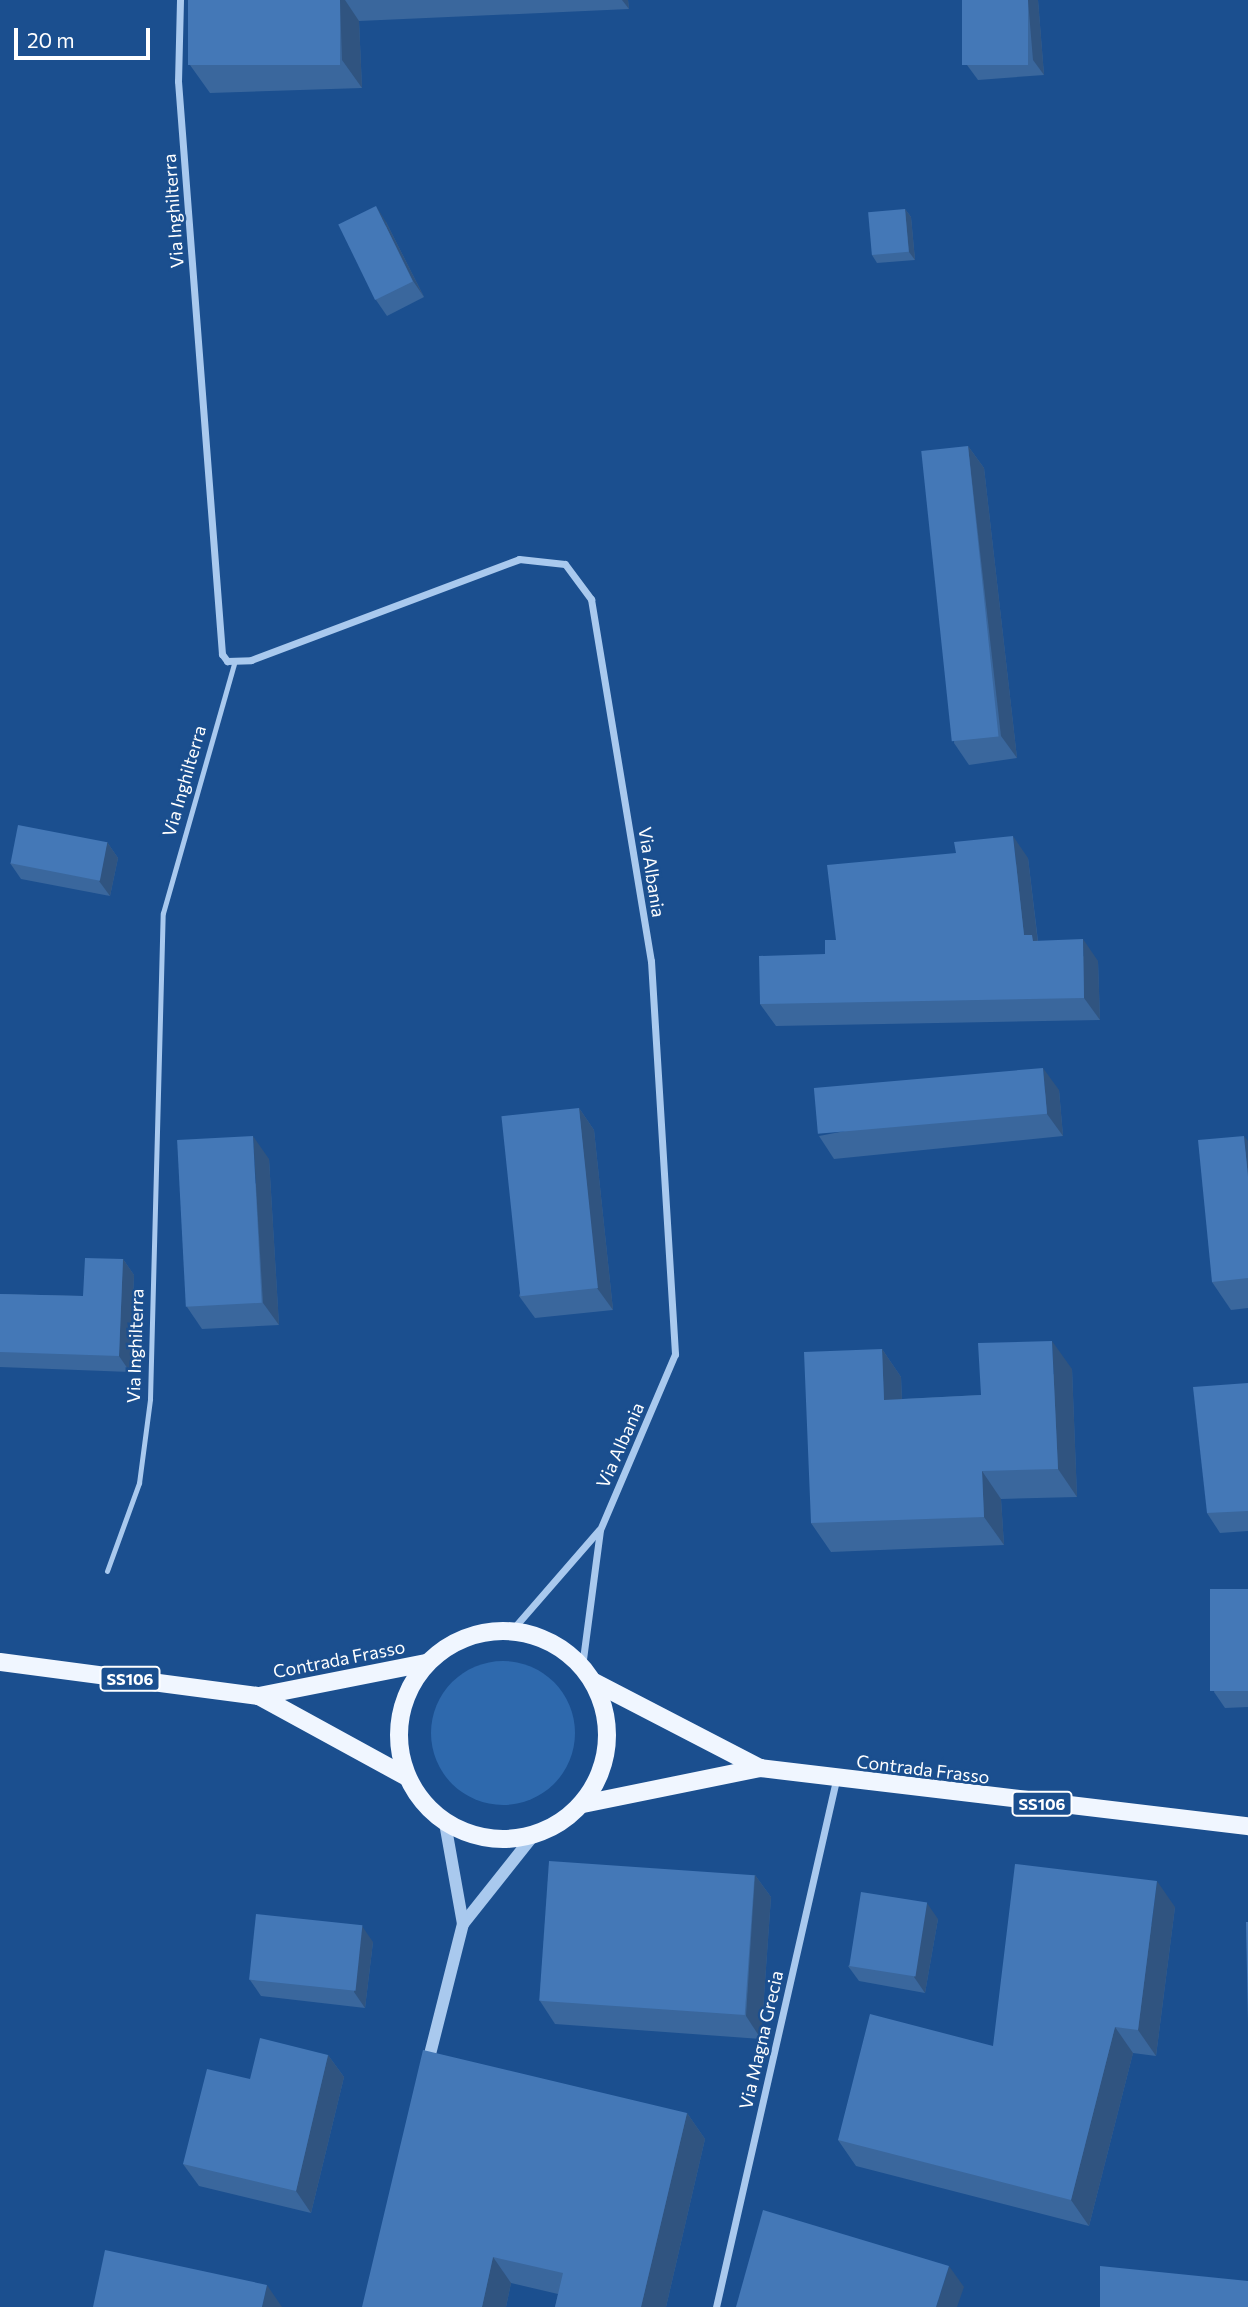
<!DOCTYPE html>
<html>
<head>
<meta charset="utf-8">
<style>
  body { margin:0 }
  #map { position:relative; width:1248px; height:2307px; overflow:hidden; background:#1b4f8f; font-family:Commissioner,sans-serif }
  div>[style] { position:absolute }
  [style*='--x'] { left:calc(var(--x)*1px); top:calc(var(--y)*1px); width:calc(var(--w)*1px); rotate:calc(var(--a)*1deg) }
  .green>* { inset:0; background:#2e69ad }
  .round { border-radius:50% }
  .service>* { height:5px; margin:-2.5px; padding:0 2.5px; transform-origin:2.5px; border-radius:2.5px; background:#a9c9ee }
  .minor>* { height:7px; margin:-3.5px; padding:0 3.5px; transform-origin:3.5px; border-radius:3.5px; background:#a9c9ee }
  .tertiary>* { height:12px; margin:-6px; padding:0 6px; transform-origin:6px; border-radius:6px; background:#a9c9ee }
  .primary>* { height:18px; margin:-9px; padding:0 9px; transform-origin:9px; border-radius:9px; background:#f0f6ff }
  .primary>.ring { margin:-9px; padding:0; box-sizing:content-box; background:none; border:18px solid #f0f6ff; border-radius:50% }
  .wall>* { inset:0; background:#3a679d }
  .shaded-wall>* { inset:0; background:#305480 }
  .building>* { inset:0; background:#4478b7; transform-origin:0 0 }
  span { translate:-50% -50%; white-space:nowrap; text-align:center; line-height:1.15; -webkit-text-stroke:5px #1b4f8f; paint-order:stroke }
  .shield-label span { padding:2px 5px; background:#1b4f8f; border:2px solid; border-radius:5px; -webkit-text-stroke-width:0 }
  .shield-label { font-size:16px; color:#fff; font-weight:700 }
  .street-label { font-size:18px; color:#fff }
  .scale { position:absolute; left:14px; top:28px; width:136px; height:32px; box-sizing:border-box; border:4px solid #fff; border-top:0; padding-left:9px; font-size:21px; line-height:24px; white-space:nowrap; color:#fff; -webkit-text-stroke:5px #1b4f8f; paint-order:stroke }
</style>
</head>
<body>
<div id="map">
  <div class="green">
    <div class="round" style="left:431px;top:1661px;width:144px;height:144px"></div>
  </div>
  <div class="service">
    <div style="--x:107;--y:1571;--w:94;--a:-70"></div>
    <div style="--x:139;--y:1483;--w:85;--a:-82.5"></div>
    <div style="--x:150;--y:1399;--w:486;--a:-88.5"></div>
    <div style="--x:163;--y:913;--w:260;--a:-74.1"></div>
  </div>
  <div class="minor">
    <div style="--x:180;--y:0;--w:81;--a:91.4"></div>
    <div style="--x:178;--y:81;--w:575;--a:85.61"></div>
    <div style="--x:222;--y:654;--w:9;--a:54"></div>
    <div style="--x:227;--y:661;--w:24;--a:-2"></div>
    <div style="--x:251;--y:660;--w:286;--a:-20.6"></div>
    <div style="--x:519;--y:559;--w:46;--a:6.2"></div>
    <div style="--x:565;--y:564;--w:44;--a:53.4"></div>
    <div style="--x:591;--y:599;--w:367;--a:80.6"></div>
    <div style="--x:651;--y:961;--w:394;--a:86.5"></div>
    <div style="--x:675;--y:1354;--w:191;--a:113.1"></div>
    <div style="--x:600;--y:1530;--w:138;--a:97.5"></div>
    <div style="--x:512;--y:1630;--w:133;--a:-49"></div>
    <div style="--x:716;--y:2307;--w:540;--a:-77.17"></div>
  </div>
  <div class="tertiary">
    <div style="--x:463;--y:1924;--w:112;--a:-51.5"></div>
    <div style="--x:427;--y:2066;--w:146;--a:-75.8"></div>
    <div style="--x:463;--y:1924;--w:103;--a:-100.1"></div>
  </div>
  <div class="primary">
    <div class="ring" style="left:399px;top:1631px;width:190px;height:190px"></div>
    <div style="--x:0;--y:1662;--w:261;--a:7.5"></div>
    <div style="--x:259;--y:1696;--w:170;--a:-11.2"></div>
    <div style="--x:594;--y:1682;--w:187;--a:27.4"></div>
    <div style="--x:760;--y:1768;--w:491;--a:6.8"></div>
    <div style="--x:259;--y:1696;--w:169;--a:28.7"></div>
    <div style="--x:583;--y:1804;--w:181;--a:-11.5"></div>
  </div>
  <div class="wall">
    <div style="clip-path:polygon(188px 0,628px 0,629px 9px,359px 21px,362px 88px,210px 93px,190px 65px)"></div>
    <div style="clip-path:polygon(962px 0,1038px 0,1044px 75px,978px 80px,967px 65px)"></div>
    <div style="clip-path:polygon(905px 209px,911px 217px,915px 260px,877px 263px,872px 255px)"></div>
    <div style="clip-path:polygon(386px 222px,424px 297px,387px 316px,376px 300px)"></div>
    <div style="clip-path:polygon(968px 446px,984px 468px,1017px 758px,969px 765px,954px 743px)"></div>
    <div style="clip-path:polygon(107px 842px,118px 858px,110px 896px,21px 879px,10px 863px)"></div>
    <div style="clip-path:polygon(1028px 858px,1038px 941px,1098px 961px,1100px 1020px,776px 1026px,760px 1004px,825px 954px,836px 940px)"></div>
    <div style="clip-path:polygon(1059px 1090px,1063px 1136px,834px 1159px,819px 1136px)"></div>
    <div style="clip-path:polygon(579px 1108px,594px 1130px,613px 1310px,535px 1318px,519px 1296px)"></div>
    <div style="clip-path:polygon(1248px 1141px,1248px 1308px,1231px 1310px,1212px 1282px)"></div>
    <div style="clip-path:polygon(269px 1159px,279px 1325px,202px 1329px,187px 1307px)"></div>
    <div style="clip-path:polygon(123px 1259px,134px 1275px,130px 1372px,0 1367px,0 1294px,83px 1296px)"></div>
    <div style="clip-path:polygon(882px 1349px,901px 1377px,902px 1399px,981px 1395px,1072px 1369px,1077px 1497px,1001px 1499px,1004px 1545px,831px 1552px,811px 1523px)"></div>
    <div style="clip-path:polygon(1248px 1383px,1248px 1531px,1220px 1533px,1207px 1513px)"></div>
    <div style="clip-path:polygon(1248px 1589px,1248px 1707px,1225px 1708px,1214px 1692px)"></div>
    <div style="clip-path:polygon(755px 1875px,771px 1897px,761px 2039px,555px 2024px,540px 2001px)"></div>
    <div style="clip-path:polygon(1175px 1907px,1156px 2056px,1133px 2053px,1089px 2226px,856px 2166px,838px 2140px,993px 2046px)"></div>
    <div style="clip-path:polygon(938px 1919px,925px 1993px,859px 1981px,848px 1966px)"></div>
    <div style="clip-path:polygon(373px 1942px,365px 2008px,261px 1996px,250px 1980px)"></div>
    <div style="clip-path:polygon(328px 2055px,344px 2077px,311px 2213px,199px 2186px,183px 2164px)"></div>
    <div style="clip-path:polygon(687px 2113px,705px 2139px,666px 2307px,555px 2307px,558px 2294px,511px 2283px,506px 2307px,362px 2307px)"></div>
  </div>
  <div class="shaded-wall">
    <div style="clip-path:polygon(340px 0,345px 0,359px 21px,362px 88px,342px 60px)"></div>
    <div style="clip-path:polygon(622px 0,628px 0,629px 9px)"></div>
    <div style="clip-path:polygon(1028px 0,1038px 0,1044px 75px,1033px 60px)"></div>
    <div style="clip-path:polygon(376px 206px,386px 222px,424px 297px,413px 281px)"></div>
    <div style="clip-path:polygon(905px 209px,911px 217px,915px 260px,909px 252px)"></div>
    <div style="clip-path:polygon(968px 446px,984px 468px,1017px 758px,1001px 736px)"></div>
    <div style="clip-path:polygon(1013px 836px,1028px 858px,1038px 943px,1048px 957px,1024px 935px)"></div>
    <div style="clip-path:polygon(107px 842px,118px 858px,110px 896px,99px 881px)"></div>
    <div style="clip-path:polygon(1083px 939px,1098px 961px,1100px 1020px,1084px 998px)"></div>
    <div style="clip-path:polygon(1043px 1068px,1059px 1090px,1063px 1136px,1047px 1114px)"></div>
    <div style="clip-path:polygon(579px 1108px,594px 1130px,613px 1310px,597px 1288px)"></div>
    <div style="clip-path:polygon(253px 1136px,269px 1159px,279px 1325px,263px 1303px)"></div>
    <div style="clip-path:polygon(1244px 1136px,1248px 1141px,1248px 1177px)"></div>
    <div style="clip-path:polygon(123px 1259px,134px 1275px,130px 1372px,119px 1356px)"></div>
    <div style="clip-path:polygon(1052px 1341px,1072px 1369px,1077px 1497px,1058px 1469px)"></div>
    <div style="clip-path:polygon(882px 1349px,901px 1377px,903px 1428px,884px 1400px)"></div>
    <div style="clip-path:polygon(982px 1471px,1001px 1499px,1004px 1545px,984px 1517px)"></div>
    <div style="clip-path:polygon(755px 1875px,771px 1897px,761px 2039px,746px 2016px)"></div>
    <div style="clip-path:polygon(1157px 1881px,1175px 1907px,1156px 2056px,1138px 2030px)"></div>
    <div style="clip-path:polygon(927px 1903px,938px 1919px,925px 1993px,914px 1977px)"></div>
    <div style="clip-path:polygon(362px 1926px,373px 1942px,365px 2008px,354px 1992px)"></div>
    <div style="clip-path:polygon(1115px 2027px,1133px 2053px,1089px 2226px,1071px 2200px)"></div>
    <div style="clip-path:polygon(328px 2055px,344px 2077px,311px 2213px,296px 2191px)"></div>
    <div style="clip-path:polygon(687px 2113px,705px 2139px,666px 2307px,641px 2307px)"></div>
    <div style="clip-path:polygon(493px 2257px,511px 2283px,506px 2307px,482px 2307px)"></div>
    <div style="clip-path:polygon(949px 2266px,964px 2287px,957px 2307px,936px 2307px)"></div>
    <div style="clip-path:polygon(267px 2285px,282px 2307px,262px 2307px)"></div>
  </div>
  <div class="building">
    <div style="left:188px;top:0;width:152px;height:65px"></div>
    <div style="left:962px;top:0;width:66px;height:65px"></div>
    <div style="left:376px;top:206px;width:84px;height:42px;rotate:64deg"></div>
    <div style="left:905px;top:209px;width:43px;height:37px;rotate:85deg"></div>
    <div style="left:968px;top:446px;width:292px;height:47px;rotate:84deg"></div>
    <div style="left:18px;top:825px;width:91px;height:39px;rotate:11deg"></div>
    <div style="clip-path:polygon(1013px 836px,1024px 935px,1032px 935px,1033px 941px,1083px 939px,1084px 998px,760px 1004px,759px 956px,825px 954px,825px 940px,836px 940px,827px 865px,956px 853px,954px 842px)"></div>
    <div style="left:1043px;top:1068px;width:46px;height:230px;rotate:85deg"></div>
    <div style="left:579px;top:1108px;width:181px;height:78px;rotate:84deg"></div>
    <div style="left:253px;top:1136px;width:167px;height:76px;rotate:87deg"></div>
    <div style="clip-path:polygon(1244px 1136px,1248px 1177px,1248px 1278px,1212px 1282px,1198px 1140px)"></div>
    <div style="clip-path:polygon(85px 1258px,123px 1259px,119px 1356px,0 1352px,0 1294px,83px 1296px)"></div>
    <div style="clip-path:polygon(1052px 1341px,1058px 1469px,982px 1471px,984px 1517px,811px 1523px,804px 1352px,882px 1349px,884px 1400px,981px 1395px,978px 1343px)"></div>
    <div style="clip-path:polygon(1248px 1383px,1248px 1511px,1207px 1513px,1193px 1387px)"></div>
    <div style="left:1248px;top:1589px;width:102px;height:38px;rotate:90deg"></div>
    <div style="left:549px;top:1861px;width:206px;height:140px;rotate:4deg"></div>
    <div style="clip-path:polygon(1015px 1864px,1157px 1881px,1138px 2030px,1115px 2027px,1071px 2200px,838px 2140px,870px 2014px,993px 2046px)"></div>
    <div style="left:861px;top:1892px;width:67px;height:75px;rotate:9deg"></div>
    <div style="left:256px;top:1914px;width:107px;height:66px;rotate:6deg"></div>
    <div style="clip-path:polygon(1246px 1922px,1248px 1922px,1248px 2022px)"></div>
    <div style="clip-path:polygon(260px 2038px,328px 2055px,296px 2191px,183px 2164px,207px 2069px,250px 2079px)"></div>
    <div style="clip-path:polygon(423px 2050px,687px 2113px,641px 2307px,555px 2307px,563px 2273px,493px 2257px,482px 2307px,362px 2307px)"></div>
    <div style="clip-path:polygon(763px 2210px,949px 2266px,936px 2307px,736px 2307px)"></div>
    <div style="clip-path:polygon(105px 2250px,267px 2285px,262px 2307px,93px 2307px)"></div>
    <div style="clip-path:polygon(1100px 2266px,1248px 2281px,1248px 2307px,1100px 2307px)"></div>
  </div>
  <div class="shield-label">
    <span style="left:130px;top:1679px">SS106</span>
    <span style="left:1042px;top:1804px">SS106</span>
  </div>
  <div class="street-label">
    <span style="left:173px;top:211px;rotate:-94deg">Via Inghilterra</span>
    <span style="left:184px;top:781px;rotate:-74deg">Via Inghilterra</span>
    <span style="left:652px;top:872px;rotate:81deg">Via Albania</span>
    <span style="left:135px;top:1346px;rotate:-88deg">Via Inghilterra</span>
    <span style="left:620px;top:1445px;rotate:-66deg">Via Albania</span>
    <span style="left:339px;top:1659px;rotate:-11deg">Contrada Frasso</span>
    <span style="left:923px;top:1769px;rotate:7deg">Contrada Frasso</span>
    <span style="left:761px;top:2040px;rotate:-77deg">Via Magna Grecia</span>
  </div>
  <div class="scale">20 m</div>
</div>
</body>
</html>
